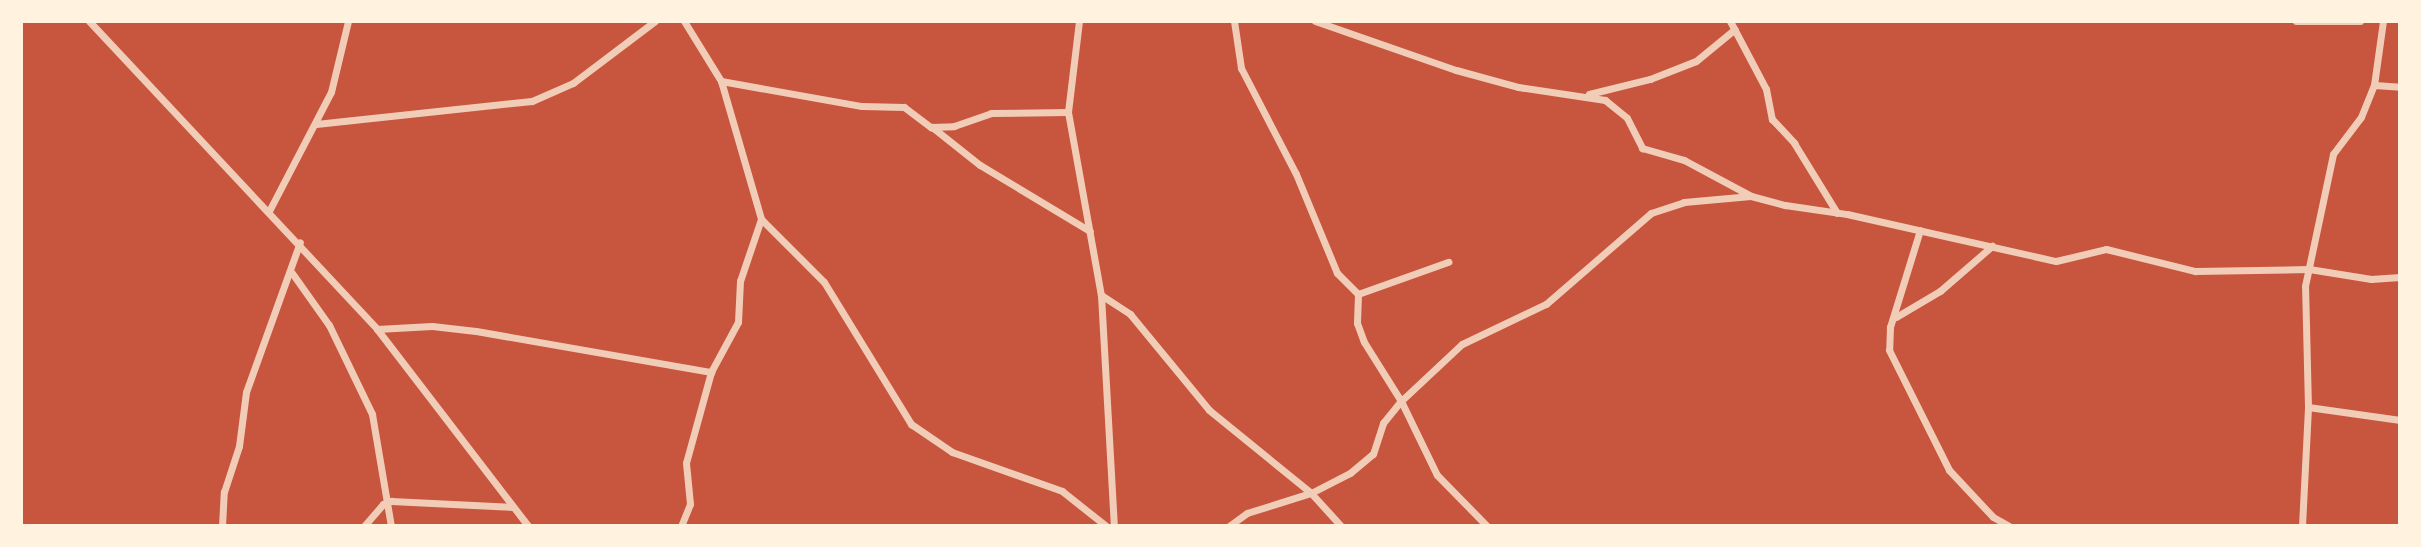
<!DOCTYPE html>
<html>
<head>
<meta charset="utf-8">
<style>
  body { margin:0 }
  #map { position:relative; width:2421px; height:547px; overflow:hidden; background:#c8553d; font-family:Karla,sans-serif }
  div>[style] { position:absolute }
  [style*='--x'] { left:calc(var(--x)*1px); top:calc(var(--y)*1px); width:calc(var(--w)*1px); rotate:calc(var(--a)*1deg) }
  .minor>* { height:7px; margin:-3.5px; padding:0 3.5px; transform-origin:3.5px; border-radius:3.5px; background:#f1ccb7 }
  span { translate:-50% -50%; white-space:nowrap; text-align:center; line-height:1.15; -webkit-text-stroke:5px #fff3e0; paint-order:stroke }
  .frame { position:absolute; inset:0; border:23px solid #fff3e0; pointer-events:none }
</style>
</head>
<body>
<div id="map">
  <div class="minor">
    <div style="--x:89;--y:21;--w:422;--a:46.9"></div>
    <div style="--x:377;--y:329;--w:248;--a:52.5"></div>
    <div style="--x:684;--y:21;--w:70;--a:58.3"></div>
    <div style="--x:721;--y:81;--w:144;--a:73.8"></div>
    <div style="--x:761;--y:219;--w:65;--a:108.7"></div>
    <div style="--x:740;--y:281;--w:41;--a:92.8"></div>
    <div style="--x:738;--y:322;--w:57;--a:118.4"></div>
    <div style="--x:1079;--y:21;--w:92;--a:96.9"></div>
    <div style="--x:1068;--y:112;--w:186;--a:79.8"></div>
    <div style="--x:1101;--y:295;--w:231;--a:86.8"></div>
    <div style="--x:1234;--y:21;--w:48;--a:81.5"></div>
    <div style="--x:1241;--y:68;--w:119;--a:62.6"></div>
    <div style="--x:1296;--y:174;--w:107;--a:67.5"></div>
    <div style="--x:1337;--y:273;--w:30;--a:45"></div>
    <div style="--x:1358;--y:294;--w:29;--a:92"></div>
    <div style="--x:1357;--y:323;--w:20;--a:70"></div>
    <div style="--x:1364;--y:342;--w:70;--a:57.9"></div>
    <div style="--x:1401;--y:401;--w:82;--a:64.1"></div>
    <div style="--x:1437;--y:475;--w:71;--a:45.6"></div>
    <div style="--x:1315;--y:21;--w:149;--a:19.2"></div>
    <div style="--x:1456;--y:70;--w:64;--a:15.3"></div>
    <div style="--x:1518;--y:87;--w:88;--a:8.5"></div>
    <div style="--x:1605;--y:100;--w:28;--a:39"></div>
    <div style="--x:1627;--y:118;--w:34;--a:63"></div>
    <div style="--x:1642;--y:148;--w:44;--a:15.9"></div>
    <div style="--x:1684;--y:160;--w:76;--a:28.2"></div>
    <div style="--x:1751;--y:196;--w:35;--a:15"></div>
    <div style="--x:1785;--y:205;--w:63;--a:8.3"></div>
    <div style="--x:1847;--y:214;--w:214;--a:12.7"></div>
    <div style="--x:2056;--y:261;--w:51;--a:-13.5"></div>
    <div style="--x:2106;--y:249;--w:92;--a:13.9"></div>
    <div style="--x:2195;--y:271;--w:114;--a:-1"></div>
    <div style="--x:2309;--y:269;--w:63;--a:9.2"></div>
    <div style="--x:2371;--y:279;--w:29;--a:-4"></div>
    <div style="--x:1730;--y:21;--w:77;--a:62.1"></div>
    <div style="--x:1766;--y:89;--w:31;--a:79"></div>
    <div style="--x:1772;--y:119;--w:33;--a:47"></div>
    <div style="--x:1794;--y:143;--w:82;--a:58.4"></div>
    <div style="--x:2296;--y:21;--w:64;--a:0"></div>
    <div style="--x:721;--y:81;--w:143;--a:10.1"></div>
    <div style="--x:862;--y:106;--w:42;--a:1.4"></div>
    <div style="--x:904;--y:107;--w:34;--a:37"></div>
    <div style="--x:931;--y:127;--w:23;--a:-2"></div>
    <div style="--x:954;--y:126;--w:39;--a:-19"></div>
    <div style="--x:991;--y:113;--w:77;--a:-0.7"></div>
    <div style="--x:2374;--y:85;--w:26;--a:4"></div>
    <div style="--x:1589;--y:94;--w:63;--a:-13.8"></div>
    <div style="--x:1650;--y:79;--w:49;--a:-21.4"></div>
    <div style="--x:1696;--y:61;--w:50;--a:-39.4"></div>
    <div style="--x:316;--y:124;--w:217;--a:-6.1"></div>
    <div style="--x:532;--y:101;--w:45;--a:-23.7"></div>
    <div style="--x:573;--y:83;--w:103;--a:-37.1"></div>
    <div style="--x:932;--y:127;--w:61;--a:38.4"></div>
    <div style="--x:980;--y:165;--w:128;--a:31"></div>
    <div style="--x:269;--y:211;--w:134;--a:-62.5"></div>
    <div style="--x:331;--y:92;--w:73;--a:-76.5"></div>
    <div style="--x:761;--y:219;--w:89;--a:45"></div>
    <div style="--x:824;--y:282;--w:167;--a:58.5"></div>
    <div style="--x:911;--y:424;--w:50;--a:34.3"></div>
    <div style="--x:952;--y:452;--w:117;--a:19.5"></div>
    <div style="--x:1062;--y:491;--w:56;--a:38.5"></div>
    <div style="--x:1920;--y:230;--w:102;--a:107.2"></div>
    <div style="--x:1890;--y:327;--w:23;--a:92"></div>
    <div style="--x:1889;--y:350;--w:134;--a:63.4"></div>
    <div style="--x:1949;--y:470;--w:64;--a:46.9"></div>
    <div style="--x:1993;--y:517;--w:18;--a:29"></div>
    <div style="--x:292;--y:273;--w:64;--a:54.6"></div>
    <div style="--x:329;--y:325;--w:99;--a:64.2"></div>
    <div style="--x:372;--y:414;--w:114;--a:80.4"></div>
    <div style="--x:1358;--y:294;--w:96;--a:-19.6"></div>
    <div style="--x:1101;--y:295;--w:35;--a:33"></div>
    <div style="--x:1130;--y:314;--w:124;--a:50.5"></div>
    <div style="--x:1209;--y:410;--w:132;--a:39.1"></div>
    <div style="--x:1311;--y:493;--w:45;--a:47.7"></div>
    <div style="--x:1896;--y:317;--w:51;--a:-30.6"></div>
    <div style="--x:1940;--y:291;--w:69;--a:-40.9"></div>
    <div style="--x:377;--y:329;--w:55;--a:-3.1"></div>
    <div style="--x:432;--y:326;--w:44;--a:6.5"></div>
    <div style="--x:476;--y:331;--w:239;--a:9.9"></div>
    <div style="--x:711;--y:372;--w:94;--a:105.4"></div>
    <div style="--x:686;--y:463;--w:41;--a:84.4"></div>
    <div style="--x:690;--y:504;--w:24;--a:112"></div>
    <div style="--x:2308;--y:407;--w:93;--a:8"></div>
    <div style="--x:222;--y:526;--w:34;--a:-87"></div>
    <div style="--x:224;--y:492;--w:48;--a:-71.9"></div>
    <div style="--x:239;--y:446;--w:54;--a:-82.6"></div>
    <div style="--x:246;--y:392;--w:159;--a:-70.2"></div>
    <div style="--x:364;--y:526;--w:29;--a:-49"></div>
    <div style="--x:383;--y:504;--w:9;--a:-21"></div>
    <div style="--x:391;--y:501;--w:122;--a:2.8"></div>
    <div style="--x:1229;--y:526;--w:22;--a:-36"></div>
    <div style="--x:1247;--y:513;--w:67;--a:-17.4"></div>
    <div style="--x:1311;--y:493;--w:44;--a:-27.1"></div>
    <div style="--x:1350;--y:473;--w:30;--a:-40"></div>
    <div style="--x:1373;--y:454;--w:33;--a:-72"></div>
    <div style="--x:1383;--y:423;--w:28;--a:-51"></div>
    <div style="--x:1401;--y:401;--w:83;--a:-43.1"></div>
    <div style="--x:1462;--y:344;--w:93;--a:-25.5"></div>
    <div style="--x:1546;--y:304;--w:139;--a:-40.9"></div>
    <div style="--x:1651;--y:213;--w:35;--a:-18"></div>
    <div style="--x:1684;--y:202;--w:67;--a:-5.1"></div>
    <div style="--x:2302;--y:526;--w:119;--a:-87.1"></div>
    <div style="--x:2308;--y:407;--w:121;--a:-91.4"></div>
    <div style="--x:2305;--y:286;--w:135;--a:-78"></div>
    <div style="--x:2333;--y:154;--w:46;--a:-52.9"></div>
    <div style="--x:2361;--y:117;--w:35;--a:-68"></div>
    <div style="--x:2374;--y:85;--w:65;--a:-82"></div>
  </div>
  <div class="frame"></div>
</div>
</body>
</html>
